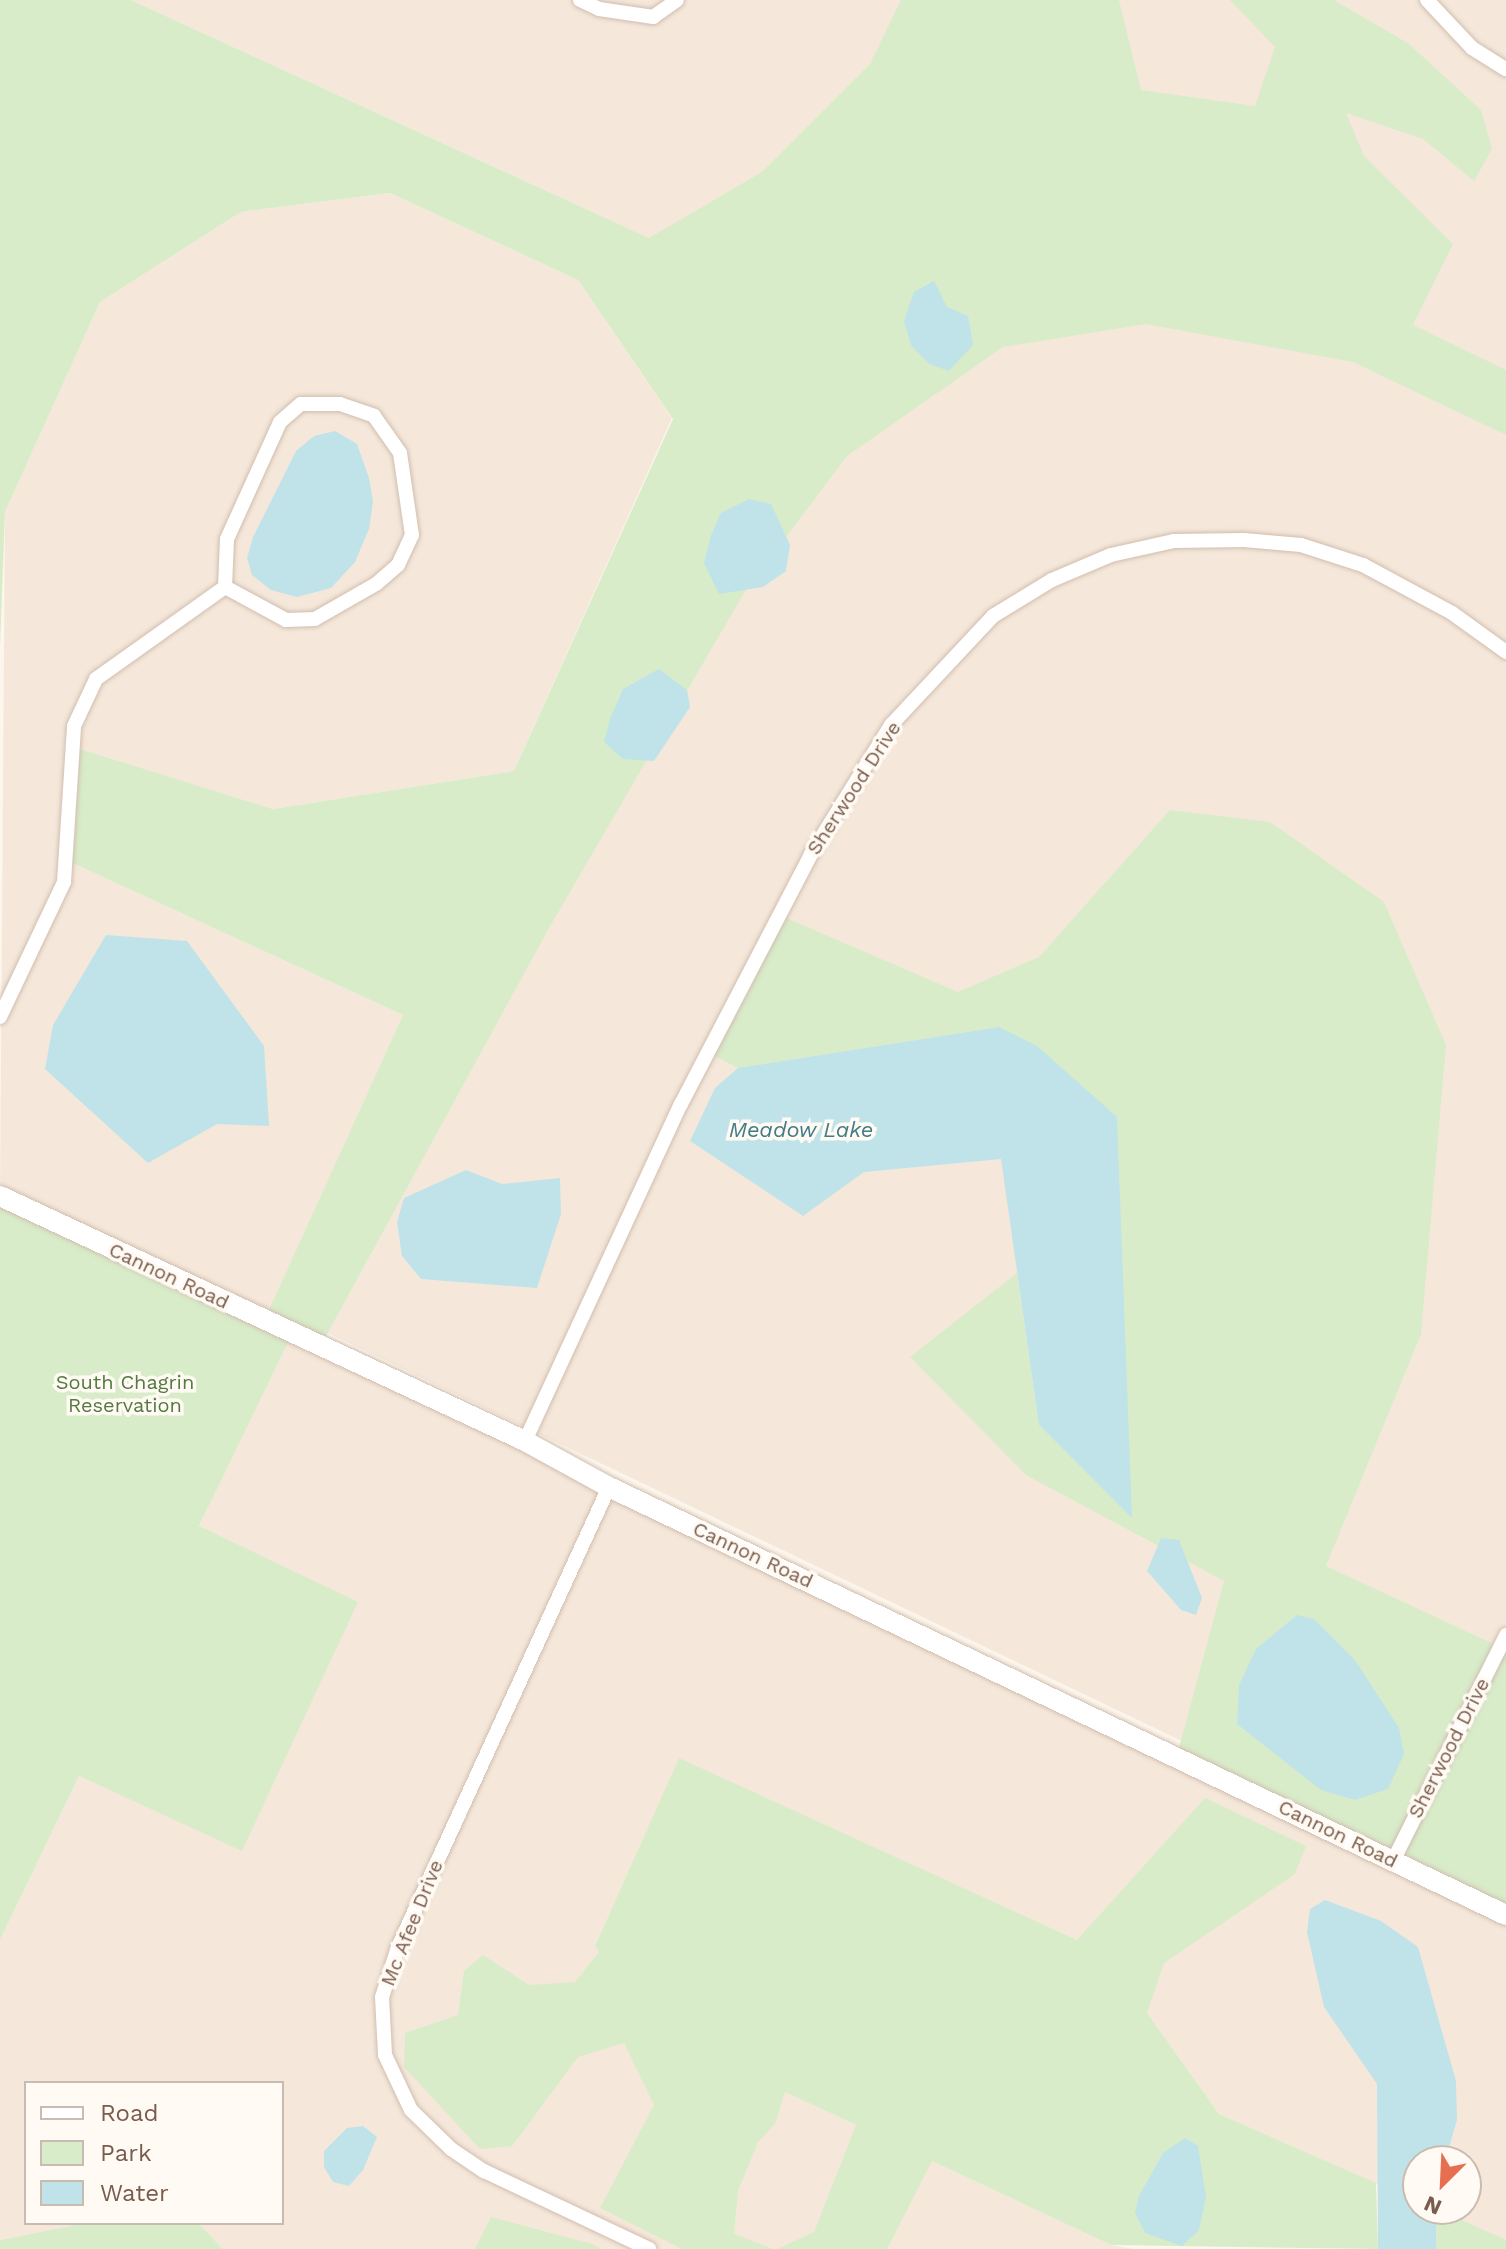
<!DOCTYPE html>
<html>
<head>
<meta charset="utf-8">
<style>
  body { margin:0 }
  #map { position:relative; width:1506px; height:2249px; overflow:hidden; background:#fdf6ec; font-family:"Work Sans",sans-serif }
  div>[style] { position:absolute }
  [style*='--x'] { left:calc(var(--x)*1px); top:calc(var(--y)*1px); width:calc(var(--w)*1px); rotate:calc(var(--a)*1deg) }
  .residential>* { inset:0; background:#f5e8da }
  .green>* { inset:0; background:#d8ecc9 }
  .water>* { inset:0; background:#bfe3e8 }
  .roads { filter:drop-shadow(0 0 2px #d1beb0) drop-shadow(0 0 2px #d1beb0) }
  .street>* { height:14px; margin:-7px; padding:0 7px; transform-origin:7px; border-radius:7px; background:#fff }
  .secondary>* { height:20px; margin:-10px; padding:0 10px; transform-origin:10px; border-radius:10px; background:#fff }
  span { translate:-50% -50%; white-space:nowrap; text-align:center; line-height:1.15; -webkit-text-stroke:7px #fffaf3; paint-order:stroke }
  .street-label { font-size:20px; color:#7a5c4d }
  .park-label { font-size:20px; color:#537a41 }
  .water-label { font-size:22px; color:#437c86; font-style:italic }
  .legend { position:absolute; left:24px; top:2081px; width:260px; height:144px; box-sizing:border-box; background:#fffaf3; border:2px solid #cabbb1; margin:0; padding:10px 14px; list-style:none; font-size:24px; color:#7a5c4d }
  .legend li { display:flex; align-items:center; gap:16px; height:40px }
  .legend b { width:40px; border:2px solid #cabbb1 }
  .north { position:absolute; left:1402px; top:2145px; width:80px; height:80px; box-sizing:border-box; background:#fffaf3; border:2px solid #cabbb1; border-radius:50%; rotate:204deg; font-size:22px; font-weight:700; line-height:32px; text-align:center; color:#7a5c4d }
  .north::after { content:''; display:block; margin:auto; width:28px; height:36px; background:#e76f51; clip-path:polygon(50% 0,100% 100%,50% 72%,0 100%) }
</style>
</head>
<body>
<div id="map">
  <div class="residential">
    <div style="clip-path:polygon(131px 0,1506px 0,1506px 1896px,301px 1320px,766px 292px)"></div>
    <div style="clip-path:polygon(390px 193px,578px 280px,672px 418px,514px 771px,273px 809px,74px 748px,66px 860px,403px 1015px,265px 1321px,0 1196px,5px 512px,100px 302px,241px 212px)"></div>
    <div style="clip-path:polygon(287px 1331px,1506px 1915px,1506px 2241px,1434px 2209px,1466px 2209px,1466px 2161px,1418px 2161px,1418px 2202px,1219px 2114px,1101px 1951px,679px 1759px,595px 1946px,664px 2035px,1111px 2245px,1133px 2249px,223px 2249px,198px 2223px,282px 2223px,282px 2083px,26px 2083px,26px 2223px,85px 2223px,0 2240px,0 1940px,79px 1776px,243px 1850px,199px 1527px)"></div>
  </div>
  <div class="green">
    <div style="clip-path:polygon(0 0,131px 0,649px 238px,762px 172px,870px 64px,901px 0,1119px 0,1141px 90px,1255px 106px,1275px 47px,1230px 0,1334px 0,1409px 44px,1481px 110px,1492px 149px,1474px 181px,1423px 139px,1346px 113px,1364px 156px,1453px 244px,1413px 325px,1506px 370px,1506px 435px,1353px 362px,1146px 324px,1003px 347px,847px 456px,744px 593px,549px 928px,320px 1347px,292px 1334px,199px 1526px,358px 1602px,242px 1851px,79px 1776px,0 1940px,0 1196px,264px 1321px,403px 1015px,66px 860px,73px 747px,273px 809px,514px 771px,673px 419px,578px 280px,390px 193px,241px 212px,100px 302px,5px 512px,0 647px)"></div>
    <div style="clip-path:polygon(1170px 810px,1270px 822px,1384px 902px,1446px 1045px,1421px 1334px,1326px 1566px,1500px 1647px,1506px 1635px,1506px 1915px,1177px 1755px,1224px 1581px,1026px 1475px,910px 1357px,1017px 1273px,1039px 1425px,1132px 1517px,999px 1027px,738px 1068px,707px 1052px,777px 914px,958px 992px,1039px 957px)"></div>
    <div style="clip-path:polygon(679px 1758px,1077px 1940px,1205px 1798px,1306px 1846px,1295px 1874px,1164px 1963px,1147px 2013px,1219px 2114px,1376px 2183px,1378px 2249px,1111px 2245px,932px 2161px,887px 2249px,777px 2249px,814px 2232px,856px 2125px,785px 2092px,775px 2124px,758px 2142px,738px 2191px,734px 2234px,773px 2249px,682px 2249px,600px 2208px,654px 2105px,624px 2043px,578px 2057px,512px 2146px,480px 2149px,404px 2067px,405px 2033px,458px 2015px,464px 1971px,483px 1955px,529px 1985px,575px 1982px,599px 1952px,595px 1946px)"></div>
    <div style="clip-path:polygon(1437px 2209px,1506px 2240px,1506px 2249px,1436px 2249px)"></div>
    <div style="clip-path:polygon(491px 2217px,592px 2244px,602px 2249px,475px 2249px)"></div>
    <div style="clip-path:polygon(85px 2223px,198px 2223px,223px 2249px,0 2249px,0 2240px)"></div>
  </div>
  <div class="water">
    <div style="clip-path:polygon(934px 281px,947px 307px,968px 316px,973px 345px,949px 371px,929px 364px,911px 345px,904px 321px,914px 292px)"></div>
    <div style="clip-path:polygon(335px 431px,357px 444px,369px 478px,373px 501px,369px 529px,355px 562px,331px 588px,297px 597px,271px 590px,252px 575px,247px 558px,253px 537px,296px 451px,314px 436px)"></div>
    <div style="clip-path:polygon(749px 499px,771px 504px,790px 545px,786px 571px,763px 587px,719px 594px,704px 563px,711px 535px,721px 513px)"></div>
    <div style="clip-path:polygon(659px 669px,687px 690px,690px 707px,654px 761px,623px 759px,604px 742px,610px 719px,623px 689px)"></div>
    <div style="clip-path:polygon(106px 935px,187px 941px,264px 1046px,269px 1126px,217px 1124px,148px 1163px,45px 1069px,53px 1025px)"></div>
    <div style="clip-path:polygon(999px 1027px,1037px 1046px,1117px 1117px,1132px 1518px,1039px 1425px,1001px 1159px,864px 1172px,803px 1216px,690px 1141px,715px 1088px,738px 1068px)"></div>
    <div style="clip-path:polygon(466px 1170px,502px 1184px,560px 1178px,561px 1214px,537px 1288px,421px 1279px,402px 1256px,397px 1222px,404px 1198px)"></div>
    <div style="clip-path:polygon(1161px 1538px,1179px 1540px,1202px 1598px,1196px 1615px,1181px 1610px,1147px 1571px)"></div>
    <div style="clip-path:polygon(1297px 1615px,1314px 1619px,1355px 1660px,1399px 1728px,1404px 1754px,1388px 1789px,1355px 1800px,1321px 1790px,1237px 1724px,1239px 1685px,1256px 1649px)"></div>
    <div style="clip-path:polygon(1325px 1900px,1381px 1921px,1418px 1947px,1456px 2081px,1457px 2120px,1445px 2161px,1418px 2161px,1418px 2209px,1437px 2209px,1436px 2249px,1378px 2249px,1377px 2084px,1324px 2007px,1307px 1932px,1310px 1909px)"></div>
    <div style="clip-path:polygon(363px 2126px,377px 2137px,363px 2170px,349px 2186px,333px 2182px,324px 2167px,324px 2151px,347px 2128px)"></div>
    <div style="clip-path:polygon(1185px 2138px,1198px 2146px,1206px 2197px,1199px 2230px,1182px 2246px,1145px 2233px,1135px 2213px,1139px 2196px,1163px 2153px)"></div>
  </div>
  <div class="roads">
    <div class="street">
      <div style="--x:580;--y:0;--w:21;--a:25"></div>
      <div style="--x:599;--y:9;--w:55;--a:8.4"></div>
      <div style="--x:653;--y:17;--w:29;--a:-35"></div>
      <div style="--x:1427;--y:0;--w:66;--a:46.8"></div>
      <div style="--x:1472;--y:48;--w:40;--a:32"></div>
      <div style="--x:301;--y:404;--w:39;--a:0"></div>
      <div style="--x:340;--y:404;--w:36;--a:19"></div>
      <div style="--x:374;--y:416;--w:45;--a:54.9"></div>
      <div style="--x:400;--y:453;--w:83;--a:81.7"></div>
      <div style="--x:412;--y:535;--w:33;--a:115"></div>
      <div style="--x:398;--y:565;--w:29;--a:139"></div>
      <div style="--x:376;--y:584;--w:70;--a:150.2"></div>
      <div style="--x:315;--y:619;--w:29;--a:178"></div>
      <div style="--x:286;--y:620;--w:69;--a:-151.6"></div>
      <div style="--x:225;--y:587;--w:48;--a:-87.6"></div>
      <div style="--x:227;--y:539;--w:128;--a:-65.6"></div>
      <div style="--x:280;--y:422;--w:28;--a:-41"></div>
      <div style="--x:0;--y:1017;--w:149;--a:-64.6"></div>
      <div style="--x:64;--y:882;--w:156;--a:-86.3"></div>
      <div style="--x:74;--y:726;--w:52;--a:-64.9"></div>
      <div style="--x:96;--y:679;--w:158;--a:-35.5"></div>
      <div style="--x:525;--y:1441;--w:371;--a:-65.2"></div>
      <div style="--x:681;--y:1104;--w:282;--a:-62.5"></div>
      <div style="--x:811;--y:854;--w:152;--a:-58.2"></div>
      <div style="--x:891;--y:725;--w:149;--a:-46.9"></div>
      <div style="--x:993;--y:616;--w:69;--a:-31.4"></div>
      <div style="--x:1052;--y:580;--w:64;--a:-23"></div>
      <div style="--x:1111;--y:555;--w:65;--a:-12.5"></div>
      <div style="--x:1174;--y:541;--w:70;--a:-0.8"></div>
      <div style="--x:1244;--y:540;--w:57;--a:5"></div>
      <div style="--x:1301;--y:545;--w:65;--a:17.9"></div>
      <div style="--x:1363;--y:565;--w:101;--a:28.3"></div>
      <div style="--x:1452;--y:613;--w:67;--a:35.8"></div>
      <div style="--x:609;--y:1487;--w:506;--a:114.64"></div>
      <div style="--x:398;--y:1947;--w:52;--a:107.7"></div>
      <div style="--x:382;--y:1997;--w:58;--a:87"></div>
      <div style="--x:385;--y:2055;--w:61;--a:64.7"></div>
      <div style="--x:411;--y:2110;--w:56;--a:44.3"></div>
      <div style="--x:451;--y:2149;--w:40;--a:34"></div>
      <div style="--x:484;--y:2171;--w:183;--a:25.3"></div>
      <div style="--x:1393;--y:1861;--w:253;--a:-63.4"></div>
    </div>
    <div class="secondary">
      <div style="--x:0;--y:1196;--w:579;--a:25.02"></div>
      <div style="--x:525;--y:1441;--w:96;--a:28.7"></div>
      <div style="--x:609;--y:1487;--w:994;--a:25.51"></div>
    </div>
  </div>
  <div class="street-label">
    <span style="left:854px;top:788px;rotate:-57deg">Sherwood Drive</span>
    <span style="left:169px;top:1276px;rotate:25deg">Cannon Road</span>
    <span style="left:753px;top:1555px;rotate:25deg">Cannon Road</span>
    <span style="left:1449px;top:1748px;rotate:-63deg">Sherwood Drive</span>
    <span style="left:1338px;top:1834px;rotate:26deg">Cannon Road</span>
    <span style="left:412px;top:1923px;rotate:-68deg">Mc Afee Drive</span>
  </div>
  <div class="park-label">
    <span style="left:125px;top:1394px">South Chagrin<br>Reservation</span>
  </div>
  <div class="water-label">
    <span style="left:801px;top:1130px">Meadow Lake</span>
  </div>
  <ul class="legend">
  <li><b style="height:10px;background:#fff"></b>Road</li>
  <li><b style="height:22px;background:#d8ecc9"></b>Park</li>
  <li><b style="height:22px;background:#bfe3e8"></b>Water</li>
  </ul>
  <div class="north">N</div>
</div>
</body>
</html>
